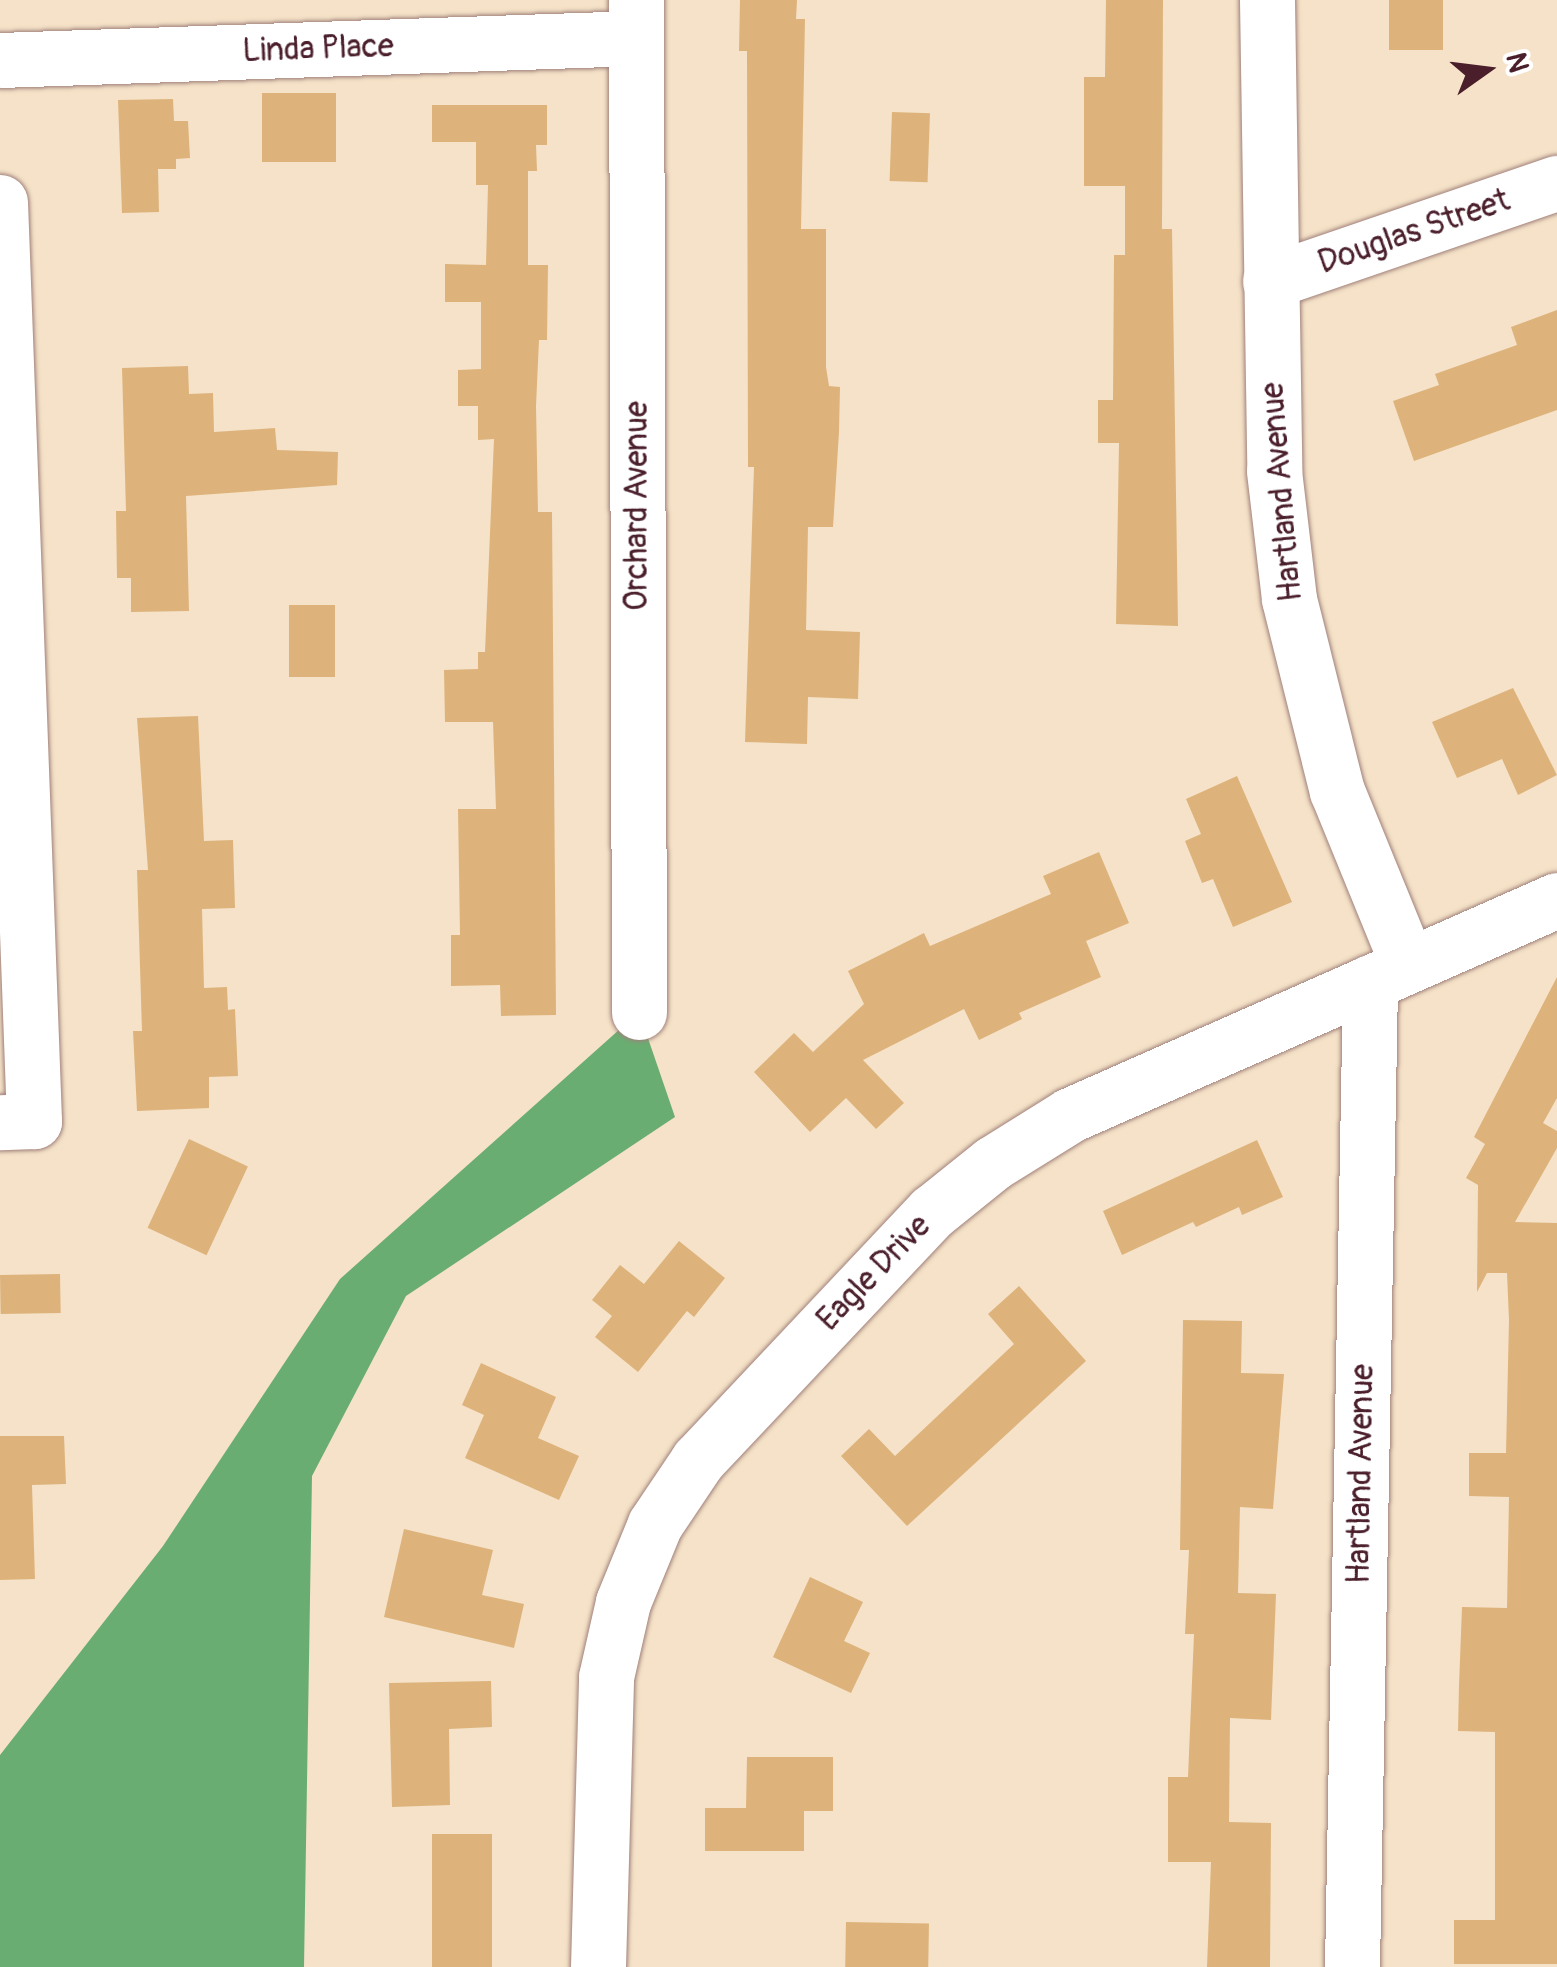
<!DOCTYPE html>
<html>
<head>
<meta charset="utf-8">
<style>
  body { margin:0 }
  #map { position:relative; width:1557px; height:1967px; overflow:hidden; background:#f5e2c8; font-family:Pangolin,sans-serif }
  div>[style] { position:absolute }
  [style*='--x'] { left:calc(var(--x)*1px); top:calc(var(--y)*1px); width:calc(var(--w)*1px); rotate:calc(var(--a)*1deg) }
  .forest>* { inset:0; background:#6aad72 }
  .building>* { inset:0; background:#ddb37b; transform-origin:0 0 }
  .roads { filter:drop-shadow(0 0 2px #a0807a) drop-shadow(0 0 2px #a0807a) }
  .minor>* { height:55px; margin:-27.5px; padding:0 27.5px; transform-origin:27.5px; border-radius:27.5px; background:#fff }
  span { translate:-50% -50%; white-space:nowrap; text-align:center; line-height:1.15; -webkit-text-stroke:8px #fff; paint-order:stroke }
  .street-label { font-size:32px; color:#4a1f2b }
  .north { position:absolute; left:1437px; top:20px; width:100px; height:100px; -webkit-text-stroke:8px #fff; paint-order:stroke; rotate:76deg; font-size:28px; font-weight:700; line-height:40px; text-align:center; color:#4a1f2b }
  .north::after { content:''; display:block; margin:auto; width:35px; height:45px; background:#4a1f2b; clip-path:polygon(50% 0,100% 100%,50% 72%,0 100%) }
</style>
</head>
<body>
<div id="map">
  <div class="forest">
    <div style="clip-path:polygon(639px 1012px,675px 1117px,406px 1296px,312px 1476px,304px 1967px,0 1967px,0 1755px,163px 1546px,340px 1279px)"></div>
  </div>
  <div class="building">
    <div style="clip-path:polygon(740px 0,797px 0,796px 19px,805px 19px,801px 229px,826px 229px,826px 367px,829px 386px,840px 387px,839px 432px,833px 527px,808px 527px,806px 630px,860px 632px,858px 699px,808px 697px,807px 744px,745px 742px,754px 467px,748px 467px,747px 51px,739px 51px)"></div>
    <div style="clip-path:polygon(1106px 0,1163px 0,1162px 229px,1172px 229px,1178px 626px,1116px 624px,1119px 443px,1098px 443px,1098px 400px,1113px 400px,1114px 255px,1125px 255px,1125px 186px,1084px 186px,1084px 77px,1105px 77px)"></div>
    <div style="left:1389px;top:0;width:54px;height:50px"></div>
    <div style="left:262px;top:93px;width:74px;height:69px"></div>
    <div style="clip-path:polygon(173px 99px,174px 121px,188px 121px,190px 158px,176px 159px,176px 169px,158px 169px,159px 212px,122px 213px,118px 100px)"></div>
    <div style="clip-path:polygon(432px 105px,547px 105px,547px 145px,536px 145px,537px 171px,528px 171px,528px 265px,548px 265px,547px 340px,539px 340px,536px 406px,538px 512px,552px 512px,556px 1015px,501px 1016px,500px 985px,451px 986px,451px 935px,460px 935px,458px 809px,496px 809px,493px 722px,445px 722px,444px 670px,478px 669px,478px 652px,485px 652px,494px 439px,478px 440px,478px 406px,458px 406px,458px 370px,481px 369px,481px 302px,445px 302px,445px 264px,486px 265px,488px 185px,476px 185px,476px 142px,432px 142px)"></div>
    <div style="left:892px;top:112px;width:38px;height:69px;rotate:2deg"></div>
    <div style="clip-path:polygon(1557px 310px,1557px 410px,1414px 461px,1393px 401px,1439px 385px,1435px 374px,1517px 345px,1511px 327px)"></div>
    <div style="clip-path:polygon(188px 366px,189px 394px,213px 393px,214px 432px,275px 428px,277px 450px,338px 452px,337px 485px,186px 496px,189px 611px,131px 612px,131px 578px,117px 578px,116px 511px,126px 511px,122px 368px)"></div>
    <div style="left:289px;top:605px;width:46px;height:72px"></div>
    <div style="clip-path:polygon(1513px 688px,1557px 775px,1518px 795px,1502px 759px,1457px 778px,1432px 722px)"></div>
    <div style="clip-path:polygon(198px 716px,204px 841px,233px 840px,235px 908px,202px 909px,204px 988px,227px 987px,228px 1010px,235px 1009px,238px 1076px,209px 1077px,209px 1108px,137px 1111px,133px 1031px,142px 1031px,137px 870px,148px 870px,137px 718px)"></div>
    <div style="clip-path:polygon(1237px 776px,1292px 902px,1233px 927px,1213px 879px,1202px 883px,1185px 841px,1201px 834px,1186px 799px)"></div>
    <div style="clip-path:polygon(1099px 852px,1129px 923px,1086px 941px,1101px 977px,1019px 1013px,1022px 1019px,979px 1040px,964px 1009px,863px 1060px,904px 1103px,876px 1129px,846px 1098px,810px 1132px,754px 1072px,794px 1033px,813px 1052px,864px 1004px,848px 971px,924px 933px,930px 946px,1051px 894px,1043px 876px)"></div>
    <div style="clip-path:polygon(1557px 977px,1557px 1098px,1543px 1123px,1557px 1131px,1557px 1148px,1515px 1222px,1557px 1223px,1557px 1964px,1454px 1964px,1454px 1920px,1495px 1920px,1495px 1732px,1458px 1731px,1459px 1686px,1462px 1607px,1507px 1608px,1509px 1497px,1469px 1496px,1469px 1453px,1506px 1453px,1509px 1320px,1507px 1273px,1487px 1273px,1477px 1292px,1478px 1185px,1466px 1178px,1485px 1144px,1474px 1137px)"></div>
    <div style="left:189px;top:1139px;width:65px;height:98px;rotate:25deg"></div>
    <div style="clip-path:polygon(1257px 1140px,1283px 1197px,1242px 1215px,1239px 1207px,1196px 1227px,1193px 1222px,1122px 1255px,1103px 1211px)"></div>
    <div style="clip-path:polygon(679px 1241px,725px 1278px,694px 1317px,687px 1311px,638px 1372px,595px 1337px,612px 1316px,592px 1300px,620px 1265px,644px 1284px)"></div>
    <div style="left:60px;top:1274px;width:39px;height:60px;rotate:89deg"></div>
    <div style="clip-path:polygon(1019px 1286px,1086px 1361px,907px 1526px,841px 1456px,869px 1429px,895px 1456px,1014px 1344px,988px 1314px)"></div>
    <div style="clip-path:polygon(1183px 1320px,1242px 1321px,1241px 1373px,1284px 1374px,1273px 1509px,1240px 1507px,1238px 1593px,1276px 1594px,1271px 1720px,1230px 1718px,1229px 1822px,1271px 1823px,1270px 1967px,1207px 1967px,1211px 1862px,1168px 1862px,1168px 1777px,1188px 1777px,1194px 1634px,1185px 1634px,1189px 1550px,1180px 1550px)"></div>
    <div style="clip-path:polygon(481px 1363px,556px 1397px,538px 1438px,579px 1456px,559px 1500px,465px 1458px,484px 1415px,462px 1405px)"></div>
    <div style="clip-path:polygon(0 1436px,64px 1436px,66px 1484px,32px 1485px,35px 1579px,0 1580px)"></div>
    <div style="clip-path:polygon(404px 1529px,493px 1550px,482px 1595px,524px 1604px,514px 1648px,384px 1617px)"></div>
    <div style="clip-path:polygon(810px 1577px,863px 1602px,844px 1641px,870px 1653px,851px 1693px,773px 1657px)"></div>
    <div style="clip-path:polygon(491px 1681px,492px 1727px,449px 1729px,450px 1805px,392px 1807px,389px 1683px)"></div>
    <div style="clip-path:polygon(747px 1757px,833px 1757px,833px 1811px,804px 1811px,804px 1851px,705px 1851px,705px 1808px,746px 1808px)"></div>
    <div style="left:432px;top:1834px;width:60px;height:133px"></div>
    <div style="left:846px;top:1922px;width:83px;height:45px;rotate:1deg"></div>
  </div>
  <div class="roads">
    <div class="minor">
      <div style="--x:636;--y:0;--w:1012;--a:89.83"></div>
      <div style="--x:1267;--y:0;--w:471;--a:89.1"></div>
      <div style="--x:1274;--y:471;--w:129;--a:83.3"></div>
      <div style="--x:1289;--y:599;--w:198;--a:76"></div>
      <div style="--x:1337;--y:791;--w:188;--a:67.8"></div>
      <div style="--x:0;--y:60;--w:636;--a:-1.98"></div>
      <div style="--x:0;--y:202;--w:920;--a:87.88"></div>
      <div style="--x:34;--y:1121;--w:34;--a:178"></div>
      <div style="--x:1270;--y:281;--w:303;--a:-18.9"></div>
      <div style="--x:598;--y:1967;--w:290;--a:-88.4"></div>
      <div style="--x:606;--y:1677;--w:77;--a:-77.2"></div>
      <div style="--x:623;--y:1602;--w:84;--a:-67.7"></div>
      <div style="--x:655;--y:1524;--w:77;--a:-56.1"></div>
      <div style="--x:698;--y:1460;--w:341;--a:-46.7"></div>
      <div style="--x:932;--y:1212;--w:78;--a:-38.8"></div>
      <div style="--x:993;--y:1163;--w:91;--a:-31.9"></div>
      <div style="--x:1070;--y:1115;--w:532;--a:-23.82"></div>
      <div style="--x:1352;--y:1967;--w:985;--a:-88.95"></div>
    </div>
  </div>
  <div class="street-label">
    <span style="left:318px;top:49px;rotate:-2deg">Linda Place</span>
    <span style="left:1414px;top:232px;rotate:-19deg">Douglas Street</span>
    <span style="left:1282px;top:492px;rotate:-95deg">Hartland Avenue</span>
    <span style="left:637px;top:506px;rotate:-90deg">Orchard Avenue</span>
    <span style="left:874px;top:1273px;rotate:-46deg">Eagle Drive</span>
    <span style="left:1361px;top:1474px;rotate:-89deg">Hartland Avenue</span>
  </div>
  <div class="north">N</div>
</div>
</body>
</html>
